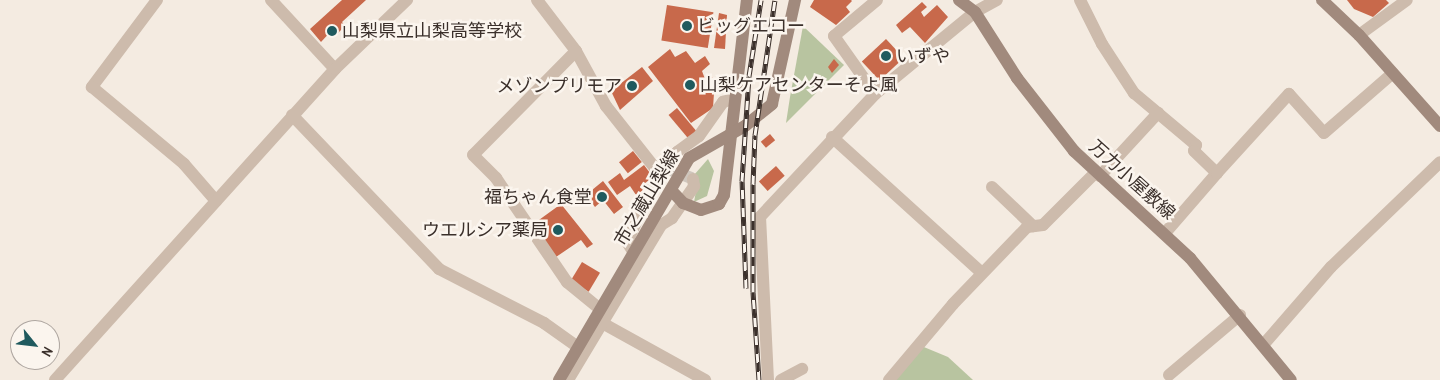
<!DOCTYPE html>
<html>
<head>
<meta charset="utf-8">
<style>
  body { margin:0 }
  #map { position:relative; width:1440px; height:380px; overflow:hidden; background:#f4ebe1; font-family:"Archivo Narrow","Noto Sans JP",sans-serif }
  div>[style] { position:absolute }
  [style*='--x'] { left:calc(var(--x)*1px); top:calc(var(--y)*1px); width:calc(var(--w)*1px); rotate:calc(var(--a)*1deg) }
  .green>* { inset:0; background:#b8c4a0 }
  .building>* { inset:0; background:#c8694b; transform-origin:0 0 }
  .street-tunnel>* { height:12px; margin-top:-6px; transform-origin:0; background:repeating-linear-gradient(90deg,#cfc6bd 0 12px,transparent 0 18px) }
  .street>* { height:12px; margin:-6px; padding:0 6px; transform-origin:6px; border-radius:6px; background:#cdbbac }
  .secondary>* { height:12px; margin:-6px; padding:0 6px; transform-origin:6px; border-radius:6px; background:#a18a7d }
  .rail>* { height:5px; margin-top:-2.5px; transform-origin:0; background:repeating-linear-gradient(90deg,#fbf5ee 0 9px,#3b302b 0 18px); box-sizing:border-box; border-block:1px solid #3b302b }
  .dots>* { width:14px; height:14px; translate:-50% -50%; box-sizing:border-box; border:2px solid #fbf5ee; border-radius:50% }
  span { translate:-50% -50%; white-space:nowrap; text-align:center; line-height:1.15; -webkit-text-stroke:5px #fbf5ee; paint-order:stroke }
  .poi-label { font-size:18px; color:#3b302b }
  .left { translate:0 -50%; text-align:left }
  .right { translate:-100% -50%; text-align:right }
  .street-label { font-size:18px; color:#3b302b }
  .north { position:absolute; left:10px; top:320px; width:50px; height:50px; box-sizing:border-box; background:#fbf5ee; border:1px solid #aea6a0; border-radius:50%; rotate:119deg; font-size:14px; font-weight:700; line-height:20px; text-align:center; color:#3b302b }
  .north::after { content:''; display:block; margin:auto; width:18px; height:22px; background:#1f5a5e; clip-path:polygon(50% 0,100% 100%,50% 72%,0 100%) }
</style>
</head>
<body>
<div id="map">
  <div class="green">
    <div style="clip-path:polygon(803px 26px,844px 65px,786px 123px,790px 97px)"></div>
    <div style="clip-path:polygon(708px 159px,714px 171px,707px 196px,694px 202px,698px 180px,694px 175px)"></div>
    <div style="clip-path:polygon(919px 345px,948px 357px,973px 380px,889px 380px)"></div>
  </div>
  <div class="building">
    <div style="clip-path:polygon(342px 0,366px 0,342px 22px,345px 26px,338px 33px,334px 28px,321px 42px,310px 29px)"></div>
    <div style="clip-path:polygon(814px 0,851px 0,852px 1px,846px 7px,850px 12px,836px 25px,810px 7px)"></div>
    <div style="clip-path:polygon(1347px 0,1386px 0,1389px 3px,1373px 17px,1354px 9px)"></div>
    <div style="clip-path:polygon(922px 2px,927px 7px,921px 12px,924px 17px,937px 5px,948px 17px,925px 43px,910px 27px,902px 33px,896px 25px)"></div>
    <div style="left:667px;top:5px;width:47px;height:36px;rotate:9deg"></div>
    <div style="clip-path:polygon(719px 13px,727px 15px,725px 49px,714px 48px)"></div>
    <div style="left:886px;top:39px;width:26px;height:33px;rotate:47deg"></div>
    <div style="clip-path:polygon(670px 49px,675px 57px,686px 51px,695px 63px,705px 56px,710px 64px,702px 71px,705px 79px,712px 77px,720px 88px,714px 93px,713px 108px,691px 123px,648px 67px)"></div>
    <div style="clip-path:polygon(834px 59px,839px 65px,832px 73px,828px 67px)"></div>
    <div style="clip-path:polygon(642px 67px,653px 81px,620px 110px,611px 91px)"></div>
    <div style="left:677px;top:108px;width:31px;height:11px;rotate:50deg"></div>
    <div style="left:770px;top:134px;width:8px;height:12px;rotate:50deg"></div>
    <div style="left:633px;top:151px;width:14px;height:18px;rotate:51deg"></div>
    <div style="clip-path:polygon(644px 165px,653px 177px,640px 187px,643px 190px,636px 195px,630px 186px,617px 195px,608px 182px,620px 173px,624px 180px)"></div>
    <div style="left:776px;top:166px;width:13px;height:23px;rotate:48deg"></div>
    <div style="clip-path:polygon(603px 181px,623px 207px,614px 214px,603px 200px,595px 207px,586px 195px)"></div>
    <div style="left:578px;top:187px;width:9px;height:17px;rotate:49deg"></div>
    <div style="clip-path:polygon(561px 204px,593px 244px,587px 248px,581px 240px,556px 257px,532px 225px)"></div>
    <div style="left:582px;top:262px;width:21px;height:22px;rotate:31deg"></div>
  </div>
  <div class="street-tunnel">
    <div style="--x:664;--y:167;--w:31;--a:22"></div>
  </div>
  <div class="street">
    <div style="--x:157;--y:0;--w:109;--a:126.8"></div>
    <div style="--x:92;--y:87;--w:120;--a:39.9"></div>
    <div style="--x:184;--y:164;--w:49;--a:49.1"></div>
    <div style="--x:271;--y:0;--w:94;--a:47.2"></div>
    <div style="--x:537;--y:0;--w:64;--a:52.6"></div>
    <div style="--x:576;--y:51;--w:63;--a:61.4"></div>
    <div style="--x:606;--y:106;--w:85;--a:51.7"></div>
    <div style="--x:1080;--y:0;--w:49;--a:63.4"></div>
    <div style="--x:1102;--y:44;--w:59;--a:56.9"></div>
    <div style="--x:1134;--y:93;--w:81;--a:40"></div>
    <div style="--x:1196;--y:145;--w:6;--a:108"></div>
    <div style="--x:1194;--y:151;--w:32;--a:44"></div>
    <div style="--x:1217;--y:173;--w:79;--a:130.9"></div>
    <div style="--x:1359;--y:35;--w:59;--a:-36.1"></div>
    <div style="--x:576;--y:51;--w:146;--a:134.7"></div>
    <div style="--x:473;--y:155;--w:33;--a:45"></div>
    <div style="--x:496;--y:178;--w:126;--a:55.7"></div>
    <div style="--x:567;--y:282;--w:44;--a:39.5"></div>
    <div style="--x:875;--y:94;--w:71;--a:-125.3"></div>
    <div style="--x:834;--y:36;--w:56;--a:-39.9"></div>
    <div style="--x:292;--y:115;--w:213;--a:46.3"></div>
    <div style="--x:439;--y:269;--w:118;--a:27.2"></div>
    <div style="--x:544;--y:323;--w:43;--a:35.5"></div>
    <div style="--x:832;--y:137;--w:202;--a:42.2"></div>
    <div style="--x:1217;--y:173;--w:107;--a:-47.7"></div>
    <div style="--x:1289;--y:94;--w:52;--a:48.1"></div>
    <div style="--x:1324;--y:133;--w:91;--a:-41"></div>
    <div style="--x:1100;--y:176;--w:86;--a:-47.4"></div>
    <div style="--x:992;--y:187;--w:57;--a:43.6"></div>
    <div style="--x:634;--y:253;--w:13;--a:-122"></div>
    <div style="--x:627;--y:242;--w:76;--a:-65.1"></div>
    <div style="--x:659;--y:173;--w:28;--a:-49"></div>
    <div style="--x:677;--y:152;--w:27;--a:-36"></div>
    <div style="--x:699;--y:136;--w:42;--a:-54.8"></div>
    <div style="--x:723;--y:102;--w:10;--a:-17"></div>
    <div style="--x:595;--y:319;--w:126;--a:29"></div>
    <div style="--x:1264;--y:344;--w:102;--a:-49"></div>
    <div style="--x:1331;--y:267;--w:151;--a:-43.9"></div>
    <div style="--x:1169;--y:375;--w:93;--a:-40.2"></div>
    <div style="--x:55;--y:380;--w:418;--a:-48"></div>
    <div style="--x:335;--y:69;--w:100;--a:-43.8"></div>
    <div style="--x:568;--y:380;--w:181;--a:-59"></div>
    <div style="--x:661;--y:225;--w:13;--a:-32"></div>
    <div style="--x:672;--y:218;--w:39;--a:-55"></div>
    <div style="--x:694;--y:186;--w:7;--a:-98"></div>
    <div style="--x:768;--y:380;--w:163;--a:-92.8"></div>
    <div style="--x:760;--y:217;--w:168;--a:-46.9"></div>
    <div style="--x:875;--y:94;--w:129;--a:-39.4"></div>
    <div style="--x:975;--y:12;--w:25;--a:-29"></div>
    <div style="--x:781;--y:380;--w:24;--a:-28"></div>
    <div style="--x:889;--y:380;--w:99;--a:-49.9"></div>
    <div style="--x:953;--y:304;--w:107;--a:-46.1"></div>
    <div style="--x:1027;--y:227;--w:16;--a:-7"></div>
    <div style="--x:1043;--y:225;--w:75;--a:-45"></div>
  </div>
  <div class="secondary">
    <div style="--x:959;--y:0;--w:20;--a:37"></div>
    <div style="--x:975;--y:12;--w:78;--a:57.5"></div>
    <div style="--x:1017;--y:78;--w:93;--a:52"></div>
    <div style="--x:1074;--y:151;--w:158;--a:42.7"></div>
    <div style="--x:1190;--y:258;--w:158;--a:50.4"></div>
    <div style="--x:1322;--y:0;--w:51;--a:43.4"></div>
    <div style="--x:1359;--y:35;--w:122;--a:48.3"></div>
    <div style="--x:671;--y:190;--w:18;--a:47"></div>
    <div style="--x:683;--y:203;--w:19;--a:21"></div>
    <div style="--x:701;--y:210;--w:19;--a:-18"></div>
    <div style="--x:719;--y:204;--w:10;--a:-61"></div>
    <div style="--x:724;--y:195;--w:196;--a:-83.3"></div>
    <div style="--x:559;--y:380;--w:257;--a:-59.6"></div>
    <div style="--x:689;--y:158;--w:64;--a:-29.7"></div>
    <div style="--x:745;--y:126;--w:35;--a:-39"></div>
    <div style="--x:772;--y:104;--w:107;--a:-77.5"></div>
  </div>
  <div class="rail">
    <div style="--x:746;--y:288;--w:107;--a:-92.1"></div>
    <div style="--x:742;--y:181;--w:105;--a:-86.2"></div>
    <div style="--x:749;--y:76;--w:77;--a:-81"></div>
    <div style="--x:759;--y:380;--w:88;--a:-93.9"></div>
    <div style="--x:753;--y:292;--w:108;--a:-90"></div>
    <div style="--x:753;--y:184;--w:49;--a:-87.7"></div>
    <div style="--x:755;--y:135;--w:136;--a:-81.6"></div>
  </div>
  <div class="dots">
    <div style="left:687px;top:26px;background:#1f5a5e"></div>
    <div style="left:332px;top:31px;background:#1f5a5e"></div>
    <div style="left:886px;top:56px;background:#1f5a5e"></div>
    <div style="left:690px;top:85px;background:#1f5a5e"></div>
    <div style="left:632px;top:86px;background:#1f5a5e"></div>
    <div style="left:602px;top:197px;background:#1f5a5e"></div>
    <div style="left:558px;top:230px;background:#1f5a5e"></div>
  </div>
  <div class="poi-label">
    <span class="left" style="left:697px;top:26px">ビッグエコー</span>
    <span class="left" style="left:342px;top:31px">山梨県立山梨高等学校</span>
    <span class="left" style="left:896px;top:56px">いずや</span>
    <span class="left" style="left:700px;top:85px">山梨ケアセンターそよ風</span>
    <span class="right" style="left:622px;top:86px">メゾンプリモア</span>
    <span class="right" style="left:592px;top:197px">福ちゃん食堂</span>
    <span class="right" style="left:548px;top:230px">ウエルシア薬局</span>
  </div>
  <div class="street-label">
    <span style="left:1132px;top:180px;rotate:42deg">万力小屋敷線</span>
    <span style="left:647px;top:198px;rotate:-59deg">市之蔵山梨線</span>
  </div>
  <div class="north">N</div>
</div>
</body>
</html>
